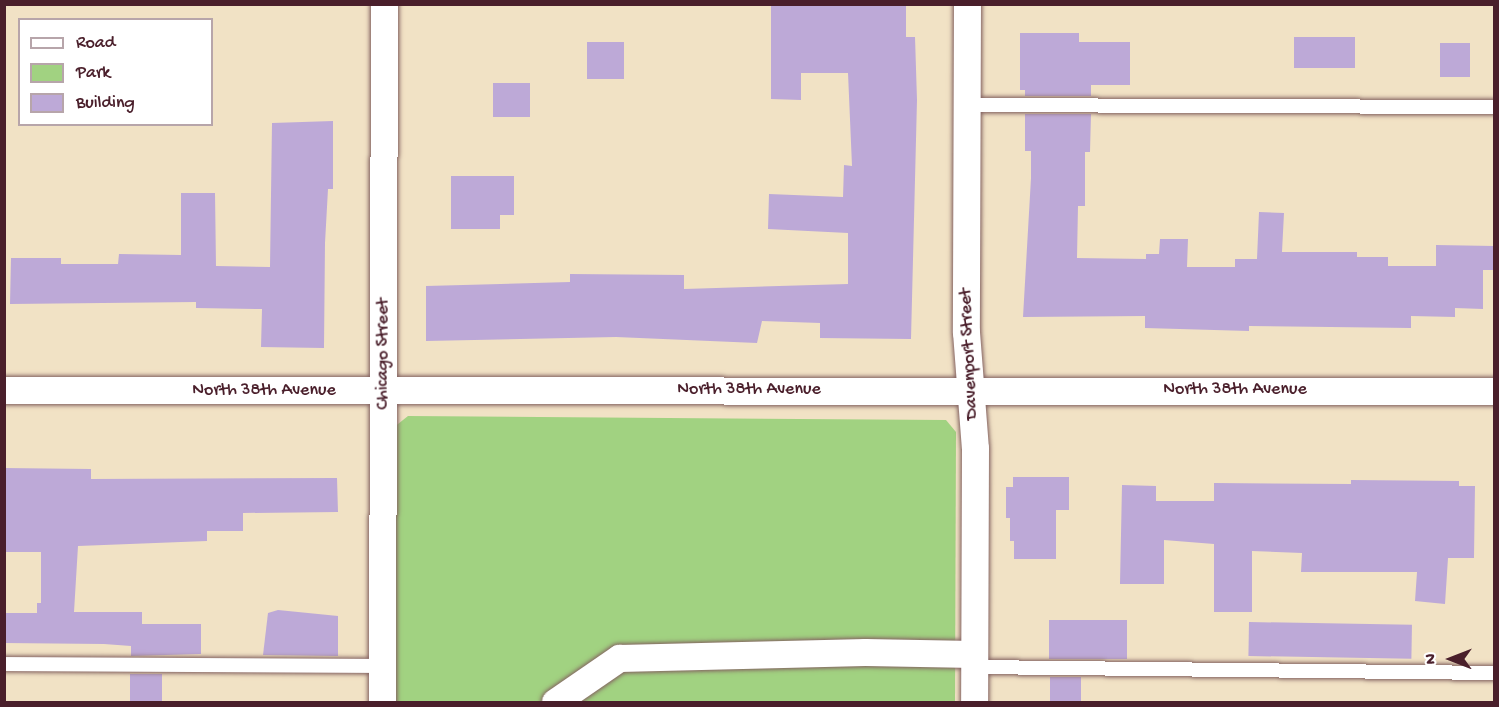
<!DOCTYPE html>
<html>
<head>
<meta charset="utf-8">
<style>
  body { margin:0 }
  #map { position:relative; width:1499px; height:707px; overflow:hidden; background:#f1e2c5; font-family:"Gochi Hand",sans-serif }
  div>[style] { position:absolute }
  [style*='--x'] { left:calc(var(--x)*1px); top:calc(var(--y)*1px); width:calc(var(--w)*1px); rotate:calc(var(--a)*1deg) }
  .green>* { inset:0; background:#a1d281 }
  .building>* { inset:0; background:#bda9d7; transform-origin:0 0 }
  .roads { filter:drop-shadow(0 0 2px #846361) drop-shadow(0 0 2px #846361) }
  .lane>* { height:14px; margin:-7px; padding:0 7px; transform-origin:7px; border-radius:7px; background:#fff }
  .street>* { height:27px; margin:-13.5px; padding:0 13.5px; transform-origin:13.5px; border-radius:13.5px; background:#fff }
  span { translate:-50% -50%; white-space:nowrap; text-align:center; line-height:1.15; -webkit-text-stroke:4.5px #fff; paint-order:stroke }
  .street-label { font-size:18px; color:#4a1f2b }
  .frame { position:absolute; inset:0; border:6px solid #4a1f2b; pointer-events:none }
  .legend { position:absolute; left:18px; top:18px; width:195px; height:108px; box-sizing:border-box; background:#fff; border:2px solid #b7a5aa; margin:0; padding:8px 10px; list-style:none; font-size:18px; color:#4a1f2b }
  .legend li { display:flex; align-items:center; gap:12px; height:30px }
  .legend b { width:30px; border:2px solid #b7a5aa }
  .north { position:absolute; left:1421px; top:629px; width:60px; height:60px; -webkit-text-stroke:4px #fff; paint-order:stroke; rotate:270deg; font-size:16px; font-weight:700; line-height:24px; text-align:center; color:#4a1f2b }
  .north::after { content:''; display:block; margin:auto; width:21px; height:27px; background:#4a1f2b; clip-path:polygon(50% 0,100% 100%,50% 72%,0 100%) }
</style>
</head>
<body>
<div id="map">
  <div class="green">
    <div style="clip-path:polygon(408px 416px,946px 420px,956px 432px,955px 702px,392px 702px,393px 428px)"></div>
  </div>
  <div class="building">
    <div style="clip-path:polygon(771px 4px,906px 4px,906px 37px,915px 37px,917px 100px,911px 339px,820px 338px,820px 323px,762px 321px,757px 343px,616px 337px,426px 341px,426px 286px,570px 282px,570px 274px,684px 275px,684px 289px,848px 284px,848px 233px,768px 229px,769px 194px,843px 197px,844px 165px,852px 166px,848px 73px,801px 73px,801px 100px,771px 99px)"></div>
    <div style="clip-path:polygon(1020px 33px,1079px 33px,1079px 42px,1130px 42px,1130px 85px,1091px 85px,1091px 96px,1025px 96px,1025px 90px,1020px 90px)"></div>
    <div style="left:1294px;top:37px;width:61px;height:31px"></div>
    <div style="left:587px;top:42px;width:37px;height:37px"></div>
    <div style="left:1440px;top:43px;width:30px;height:34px"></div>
    <div style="left:530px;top:83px;width:34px;height:37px;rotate:90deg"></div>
    <div style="clip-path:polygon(1025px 114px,1091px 114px,1090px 152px,1085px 152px,1085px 206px,1078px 206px,1077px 258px,1146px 259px,1146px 254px,1159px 254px,1160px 239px,1188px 239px,1187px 267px,1235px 267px,1235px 259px,1257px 259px,1259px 212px,1284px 213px,1282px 252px,1357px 252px,1357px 257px,1388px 257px,1388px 266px,1436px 266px,1436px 245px,1494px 246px,1494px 270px,1483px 270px,1483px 309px,1455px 308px,1455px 317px,1411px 316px,1411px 328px,1249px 326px,1249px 331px,1145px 328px,1145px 316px,1023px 317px,1031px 178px,1031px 151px,1025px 151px)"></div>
    <div style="clip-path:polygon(333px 121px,333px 189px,328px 189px,325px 243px,324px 348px,261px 347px,262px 309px,196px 308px,196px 302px,10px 304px,11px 258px,61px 258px,61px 264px,118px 264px,119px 254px,181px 255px,181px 193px,215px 193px,216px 266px,270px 267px,272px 123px)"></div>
    <div style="clip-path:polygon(451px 176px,514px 176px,514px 215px,500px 215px,500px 229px,451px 229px)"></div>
    <div style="clip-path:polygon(4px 468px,91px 469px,91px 479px,337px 478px,338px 512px,243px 513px,243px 531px,207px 531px,207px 541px,78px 546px,74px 612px,142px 612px,142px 624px,201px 624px,201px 654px,131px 656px,131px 646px,104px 644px,4px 643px,4px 613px,37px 613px,37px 603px,41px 603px,41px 552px,4px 552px)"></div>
    <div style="clip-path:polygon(1013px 477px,1069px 477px,1069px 510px,1056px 510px,1056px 559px,1014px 559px,1014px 541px,1010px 541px,1010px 518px,1006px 518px,1006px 487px,1013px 487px)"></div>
    <div style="clip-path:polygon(1351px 480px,1459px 481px,1459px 486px,1475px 486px,1474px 558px,1448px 558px,1445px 604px,1415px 601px,1417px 572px,1301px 572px,1302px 553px,1252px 551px,1252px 612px,1214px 612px,1214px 544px,1164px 540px,1164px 584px,1120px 584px,1122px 485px,1156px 486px,1156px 501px,1214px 501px,1214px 483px,1351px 484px)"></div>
    <div style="clip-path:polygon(278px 610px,338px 616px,338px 656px,263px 655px,268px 613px)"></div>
    <div style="left:1049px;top:620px;width:78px;height:39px"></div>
    <div style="left:1249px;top:622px;width:163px;height:34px;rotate:1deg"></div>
    <div style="left:130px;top:674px;width:32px;height:28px"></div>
    <div style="left:1050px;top:677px;width:31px;height:25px"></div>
  </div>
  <div class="roads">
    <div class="lane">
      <div style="--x:966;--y:105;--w:528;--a:0.22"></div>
      <div style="--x:4;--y:664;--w:378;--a:0.3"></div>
      <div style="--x:974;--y:667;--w:520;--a:0.66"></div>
    </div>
    <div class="street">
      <div style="--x:967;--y:4;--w:328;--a:90.2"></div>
      <div style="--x:966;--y:332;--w:116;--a:85.6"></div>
      <div style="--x:975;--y:448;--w:254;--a:90.2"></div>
      <div style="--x:4;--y:390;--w:1490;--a:0.04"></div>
      <div style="--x:382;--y:702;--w:698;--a:-89.84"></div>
      <div style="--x:555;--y:702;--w:78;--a:-34.5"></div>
      <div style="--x:619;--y:658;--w:246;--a:-1.4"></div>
      <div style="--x:865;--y:652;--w:109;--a:1.1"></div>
    </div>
  </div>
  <div class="street-label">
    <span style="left:384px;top:354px;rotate:-90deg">Chicago Street</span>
    <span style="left:970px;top:354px;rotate:-93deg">Davenport Street</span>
    <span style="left:749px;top:390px">North 38th Avenue</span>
    <span style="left:1235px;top:390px">North 38th Avenue</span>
    <span style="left:264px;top:391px">North 38th Avenue</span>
  </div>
  <div class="frame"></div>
  <ul class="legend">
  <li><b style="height:8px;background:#fff"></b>Road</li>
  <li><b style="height:16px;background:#a1d281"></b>Park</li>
  <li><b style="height:16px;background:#bda9d7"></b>Building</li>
  </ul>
  <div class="north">N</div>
</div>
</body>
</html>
